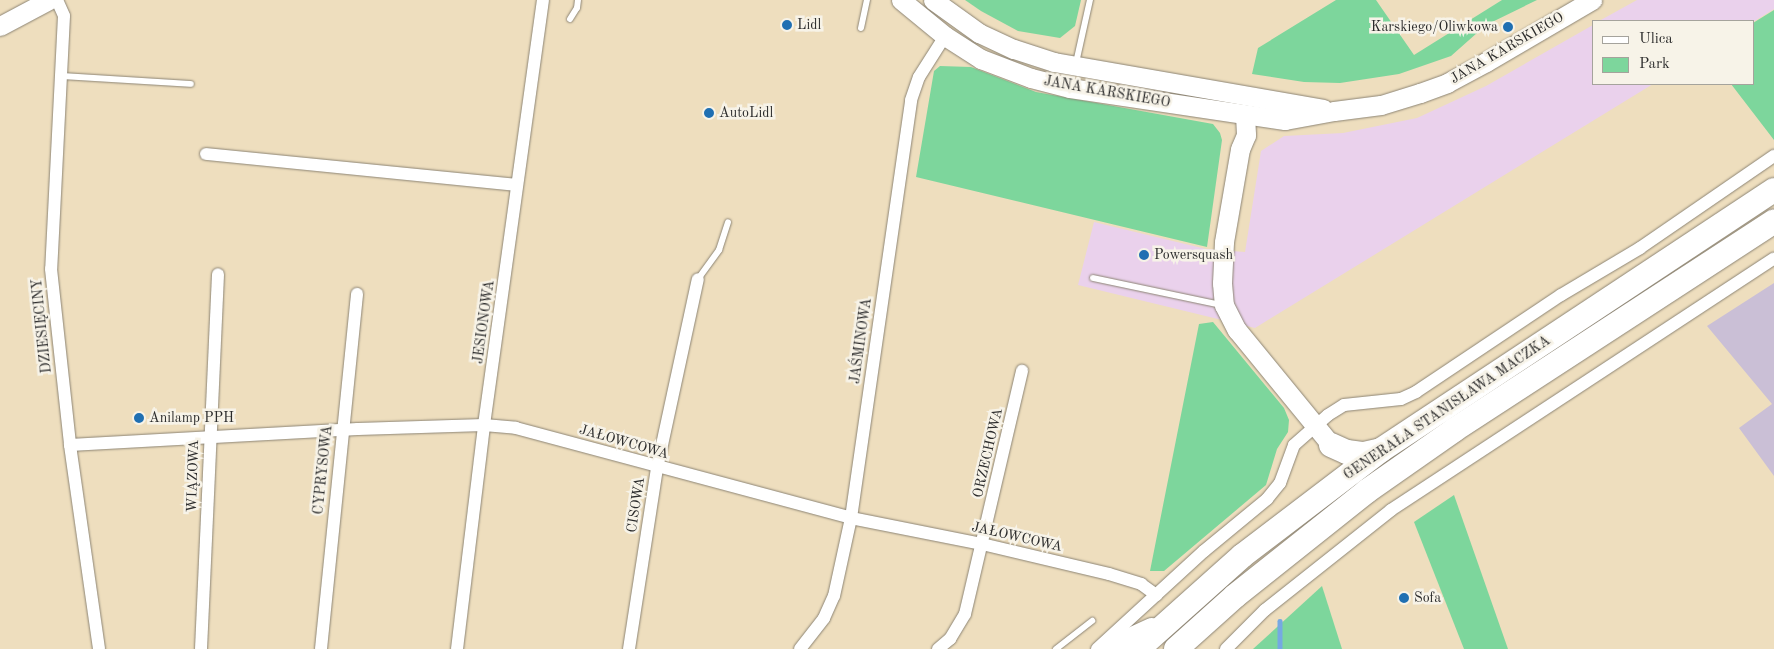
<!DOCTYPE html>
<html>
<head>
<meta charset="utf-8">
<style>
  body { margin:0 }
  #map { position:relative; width:1774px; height:649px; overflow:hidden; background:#eedebe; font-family:"Old Standard TT",serif }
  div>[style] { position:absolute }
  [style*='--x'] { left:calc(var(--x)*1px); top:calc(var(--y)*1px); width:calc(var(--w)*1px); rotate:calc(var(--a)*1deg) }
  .built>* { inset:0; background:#ead1ec }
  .industrial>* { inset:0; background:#cabfd6 }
  .green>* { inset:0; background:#7dd69c }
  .stream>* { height:4.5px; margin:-2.25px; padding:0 2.25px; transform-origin:2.25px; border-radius:2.25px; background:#76a9e2 }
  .roads { filter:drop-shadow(0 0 1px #8c8474) drop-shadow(0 0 1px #8c8474) }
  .lane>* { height:6px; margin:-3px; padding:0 3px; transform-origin:3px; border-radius:3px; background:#fff }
  .street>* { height:12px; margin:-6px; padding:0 6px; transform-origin:6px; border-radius:6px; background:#fff }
  .secondary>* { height:19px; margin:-9.5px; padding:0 9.5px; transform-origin:9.5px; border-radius:9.5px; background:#fff }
  .highway>* { height:24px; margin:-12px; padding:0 12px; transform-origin:12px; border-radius:12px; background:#fff }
  .dots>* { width:14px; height:14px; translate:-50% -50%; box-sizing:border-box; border:2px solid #f7f3e8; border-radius:50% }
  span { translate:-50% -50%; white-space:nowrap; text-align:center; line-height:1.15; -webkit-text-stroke:5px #f7f3e8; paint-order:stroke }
  .poi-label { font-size:14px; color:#2b2b2b }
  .left { translate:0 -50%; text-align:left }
  .right { translate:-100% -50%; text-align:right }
  .street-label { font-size:14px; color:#2b2b2b }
  .legend { position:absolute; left:1592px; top:20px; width:162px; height:65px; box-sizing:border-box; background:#f7f3e8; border:1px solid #a5a39c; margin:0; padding:6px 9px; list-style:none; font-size:15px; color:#2b2b2b }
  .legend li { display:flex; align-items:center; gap:10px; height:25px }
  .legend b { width:25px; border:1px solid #a5a39c }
</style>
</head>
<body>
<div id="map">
  <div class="built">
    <div style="clip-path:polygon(1637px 0,1774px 0,1774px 9px,1753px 22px,1599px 21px)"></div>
    <div style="clip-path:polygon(1593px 25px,1593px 84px,1653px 84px,1255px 328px,1078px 285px,1094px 222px,1206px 249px,1245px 252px,1261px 151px,1284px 136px,1343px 133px,1417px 118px,1486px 86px)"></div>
  </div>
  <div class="industrial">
    <div style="clip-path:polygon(1774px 283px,1774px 476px,1739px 428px,1772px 404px,1707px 326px)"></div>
  </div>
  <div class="green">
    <div style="clip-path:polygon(965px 0,1081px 0,1075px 26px,1060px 38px,1018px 31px,981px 11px)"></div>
    <div style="clip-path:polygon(1336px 0,1376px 0,1414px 55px,1502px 0,1537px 0,1486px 25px,1451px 56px,1399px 74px,1340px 83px,1304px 82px,1252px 74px,1258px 48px)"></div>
    <div style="clip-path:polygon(1774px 10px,1774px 140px,1731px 84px,1753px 84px,1753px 23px)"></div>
    <div style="clip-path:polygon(940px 66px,971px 67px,1036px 92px,1213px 124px,1220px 133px,1222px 140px,1207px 247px,916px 177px,934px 71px)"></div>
    <div style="clip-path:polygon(1213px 322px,1284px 408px,1289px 420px,1288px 432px,1277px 449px,1266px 485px,1164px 571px,1150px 571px,1199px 324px)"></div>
    <div style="clip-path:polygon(1454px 495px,1508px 649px,1464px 649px,1414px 522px)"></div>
    <div style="clip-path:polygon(1322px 586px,1342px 649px,1253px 649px)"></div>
  </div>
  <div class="stream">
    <div style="--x:1280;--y:621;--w:28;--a:90"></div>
  </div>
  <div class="roads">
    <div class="lane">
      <div style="--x:570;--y:19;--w:13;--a:-58"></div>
      <div style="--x:577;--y:8;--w:8;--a:-83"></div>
      <div style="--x:861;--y:28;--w:29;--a:-78"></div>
      <div style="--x:1076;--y:63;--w:65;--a:-77.5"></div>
      <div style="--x:61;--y:76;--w:130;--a:3.5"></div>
      <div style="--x:1093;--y:278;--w:131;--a:11.9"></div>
      <div style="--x:698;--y:279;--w:36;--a:-54"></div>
      <div style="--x:719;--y:250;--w:29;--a:-72"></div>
      <div style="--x:1056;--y:649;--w:46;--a:-37.9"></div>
    </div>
    <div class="street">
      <div style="--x:57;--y:0;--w:17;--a:66"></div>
      <div style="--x:64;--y:16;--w:253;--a:92.9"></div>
      <div style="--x:51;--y:269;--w:177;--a:83.8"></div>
      <div style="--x:70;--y:445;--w:206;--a:81.9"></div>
      <div style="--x:206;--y:154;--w:312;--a:5.7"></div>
      <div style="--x:70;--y:445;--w:288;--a:-3.2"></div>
      <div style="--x:358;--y:429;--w:126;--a:-1.8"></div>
      <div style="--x:484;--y:425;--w:32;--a:5"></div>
      <div style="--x:516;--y:428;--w:347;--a:15"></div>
      <div style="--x:851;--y:518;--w:134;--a:11.2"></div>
      <div style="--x:982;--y:544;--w:130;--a:13.3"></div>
      <div style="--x:1109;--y:574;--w:34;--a:17"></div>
      <div style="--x:1141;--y:584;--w:19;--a:36"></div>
      <div style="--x:201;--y:649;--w:375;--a:-87.4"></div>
      <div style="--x:321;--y:649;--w:357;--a:-84.2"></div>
      <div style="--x:457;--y:649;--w:226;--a:-83.1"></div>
      <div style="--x:484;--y:425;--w:429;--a:-82.1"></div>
      <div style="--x:629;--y:649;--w:183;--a:-81.2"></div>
      <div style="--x:657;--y:468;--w:193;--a:-77.8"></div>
      <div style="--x:800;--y:649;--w:39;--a:-52"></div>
      <div style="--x:824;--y:618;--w:24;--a:-66"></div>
      <div style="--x:834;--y:596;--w:80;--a:-77.7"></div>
      <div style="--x:851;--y:518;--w:422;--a:-81.8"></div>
      <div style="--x:911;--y:100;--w:24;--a:-71"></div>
      <div style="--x:919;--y:77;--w:49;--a:-57.6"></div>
      <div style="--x:938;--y:649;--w:16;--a:-40"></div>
      <div style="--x:950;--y:639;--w:29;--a:-59"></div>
      <div style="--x:965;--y:614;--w:250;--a:-76.8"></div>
      <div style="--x:1097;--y:649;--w:145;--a:-42.5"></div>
      <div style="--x:1204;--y:551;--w:82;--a:-39.5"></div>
      <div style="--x:1267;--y:499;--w:21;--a:-51"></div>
      <div style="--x:1280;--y:483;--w:40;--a:-69.8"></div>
      <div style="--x:1294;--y:445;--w:45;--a:-41.4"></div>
      <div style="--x:1328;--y:415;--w:19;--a:-32"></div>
      <div style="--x:1344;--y:405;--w:57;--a:-6"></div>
      <div style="--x:1401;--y:399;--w:17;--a:-25"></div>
      <div style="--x:1416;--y:392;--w:174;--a:-33.8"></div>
      <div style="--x:1561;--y:295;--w:92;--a:-30.7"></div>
      <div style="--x:1640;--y:248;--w:163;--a:-34.5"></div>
      <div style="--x:1226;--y:649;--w:55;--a:-45"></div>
      <div style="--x:1265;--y:610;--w:161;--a:-38.4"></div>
      <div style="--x:1391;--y:510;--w:458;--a:-33.3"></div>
    </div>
    <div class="secondary">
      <div style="--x:901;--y:0;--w:57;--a:39.3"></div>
      <div style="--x:945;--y:36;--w:43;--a:32.6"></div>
      <div style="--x:981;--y:59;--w:53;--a:20.8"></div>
      <div style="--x:1031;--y:78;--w:40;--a:14.4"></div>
      <div style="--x:1070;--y:88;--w:217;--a:8.5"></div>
      <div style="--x:1285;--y:120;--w:50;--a:-10.4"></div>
      <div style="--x:1334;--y:111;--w:47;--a:-7.3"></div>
      <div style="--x:1381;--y:105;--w:41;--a:-17.1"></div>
      <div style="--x:1420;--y:93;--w:29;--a:-20"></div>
      <div style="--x:1447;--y:83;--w:44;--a:-28.3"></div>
      <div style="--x:1486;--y:62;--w:123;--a:-30.3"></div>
      <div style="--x:933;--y:0;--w:57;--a:35.7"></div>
      <div style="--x:979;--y:33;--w:38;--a:25"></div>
      <div style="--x:1014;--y:49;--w:42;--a:18"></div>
      <div style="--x:1054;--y:62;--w:273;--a:9.9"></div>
      <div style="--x:0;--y:26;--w:55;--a:-28"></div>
      <div style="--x:1245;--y:115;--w:20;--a:87"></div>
      <div style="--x:1246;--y:135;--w:15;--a:113"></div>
      <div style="--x:1240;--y:149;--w:94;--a:99.8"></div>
      <div style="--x:1224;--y:242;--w:41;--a:92.8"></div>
      <div style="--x:1222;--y:283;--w:22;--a:85"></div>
      <div style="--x:1224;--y:305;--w:28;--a:63"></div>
      <div style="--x:1237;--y:330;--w:149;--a:50.7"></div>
    </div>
    <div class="highway">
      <div style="--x:1331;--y:445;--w:17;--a:24"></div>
      <div style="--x:1347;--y:452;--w:17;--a:7"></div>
      <div style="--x:1364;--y:454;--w:17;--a:-13"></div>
      <div style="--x:1111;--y:649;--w:45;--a:-24.9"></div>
      <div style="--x:1138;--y:649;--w:140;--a:-41.8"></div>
      <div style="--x:1242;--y:556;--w:175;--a:-37.3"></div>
      <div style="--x:1381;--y:450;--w:471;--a:-33.5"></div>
      <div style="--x:1176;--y:649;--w:79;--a:-41.9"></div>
      <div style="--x:1235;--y:596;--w:169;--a:-38.5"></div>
      <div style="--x:1367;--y:491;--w:106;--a:-35"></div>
      <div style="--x:1454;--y:430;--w:382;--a:-33.1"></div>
    </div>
  </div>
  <div class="dots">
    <div style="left:787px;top:25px;background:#1f6fb2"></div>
    <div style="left:1508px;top:27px;background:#1f6fb2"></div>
    <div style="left:709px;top:113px;background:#1f6fb2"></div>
    <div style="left:1144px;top:255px;background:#1f6fb2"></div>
    <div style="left:139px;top:418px;background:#1f6fb2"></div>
    <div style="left:1404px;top:598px;background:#1f6fb2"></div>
  </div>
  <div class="poi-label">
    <span class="left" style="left:797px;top:25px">Lidl</span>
    <span class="right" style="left:1498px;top:27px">Karskiego/Oliwkowa</span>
    <span class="left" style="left:719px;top:113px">AutoLidl</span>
    <span class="left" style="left:1154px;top:255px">Powersquash</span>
    <span class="left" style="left:149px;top:418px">Anilamp PPH</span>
    <span class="left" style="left:1414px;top:598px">Sofa</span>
  </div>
  <div class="street-label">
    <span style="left:1507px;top:48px;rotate:-30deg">JANA KARSKIEGO</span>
    <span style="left:1107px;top:92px;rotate:10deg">JANA KARSKIEGO</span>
    <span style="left:484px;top:322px;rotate:-82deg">JESIONOWA</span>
    <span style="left:42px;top:326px;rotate:-96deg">DZIESIĘCINY</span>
    <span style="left:861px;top:341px;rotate:-82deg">JAŚMINOWA</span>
    <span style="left:1447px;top:408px;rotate:-34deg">GENERAŁA STANISŁAWA MACZKA</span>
    <span style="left:624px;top:442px;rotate:16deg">JAŁOWCOWA</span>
    <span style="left:988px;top:453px;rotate:-77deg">ORZECHOWA</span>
    <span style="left:323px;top:470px;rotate:-84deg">CYPRYSOWA</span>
    <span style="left:193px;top:476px;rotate:-88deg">WIĄZOWA</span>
    <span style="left:636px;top:505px;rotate:-81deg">CISOWA</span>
    <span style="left:1017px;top:537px;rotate:13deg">JAŁOWCOWA</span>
  </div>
  <ul class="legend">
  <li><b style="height:6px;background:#fff"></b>Ulica</li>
  <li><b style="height:14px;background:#7dd69c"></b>Park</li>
  </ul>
</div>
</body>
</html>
